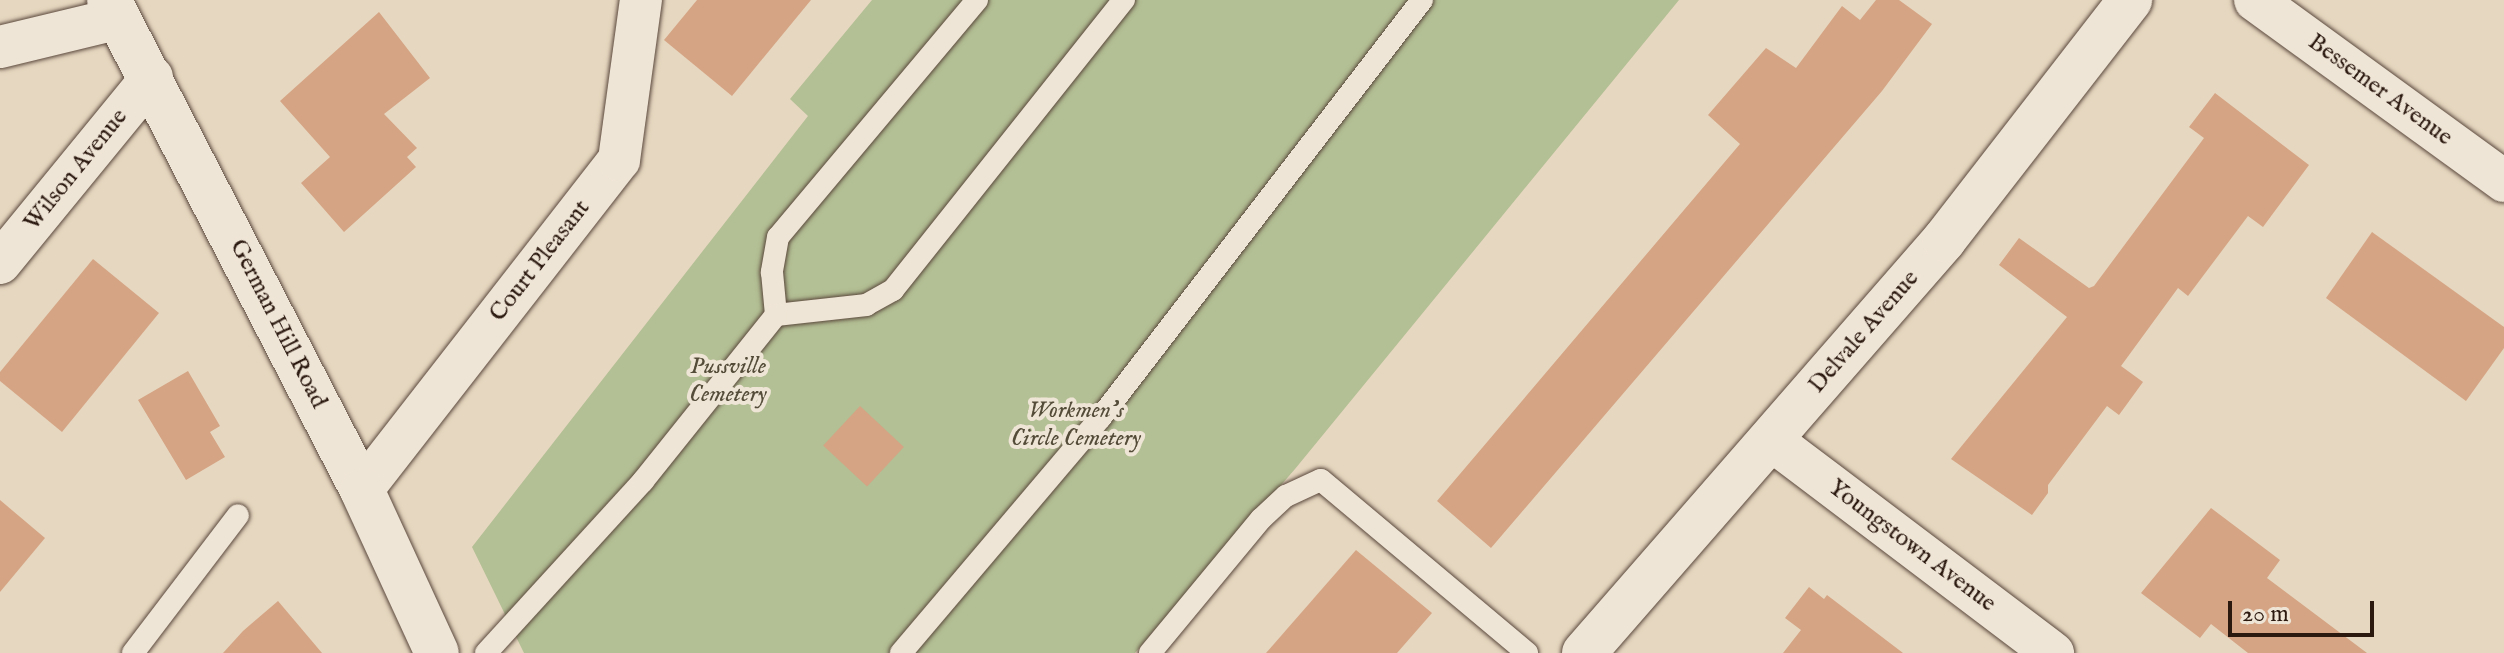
<!DOCTYPE html>
<html>
<head>
<meta charset="utf-8">
<style>
  body { margin:0 }
  #map { position:relative; width:2504px; height:653px; overflow:hidden; background:#e6d7c0; font-family:"IM FELL English",serif }
  div>[style] { position:absolute }
  [style*='--x'] { left:calc(var(--x)*1px); top:calc(var(--y)*1px); width:calc(var(--w)*1px); rotate:calc(var(--a)*1deg) }
  .green>* { inset:0; background:#b3bf94 }
  .building>* { inset:0; background:#d5a484; transform-origin:0 0 }
  .roads { filter:drop-shadow(0 0 2px #5a483c) drop-shadow(0 0 2px #5a483c) }
  .service>* { height:22px; margin:-11px; padding:0 11px; transform-origin:11px; border-radius:11px; background:#efe5d6 }
  .minor>* { height:42px; margin:-21px; padding:0 21px; transform-origin:21px; border-radius:21px; background:#efe5d6 }
  .tertiary>* { height:44px; margin:-22px; padding:0 22px; transform-origin:22px; border-radius:22px; background:#efe5d6 }
  span { translate:-50% -50%; white-space:nowrap; text-align:center; line-height:1.15; -webkit-text-stroke:8px #efe5d6; paint-order:stroke }
  .street-label { font-size:24px; color:#2b1910 }
  .park-label { font-size:24px; color:#544b38; font-style:italic }
  .scale { position:absolute; left:2228px; top:601px; width:146px; height:36px; box-sizing:border-box; border:4px solid #2b1910; border-top:0; padding-left:10px; font-size:24px; line-height:28px; white-space:nowrap; color:#2b1910; -webkit-text-stroke:6px #efe5d6; paint-order:stroke }
</style>
</head>
<body>
<div id="map">
  <div class="green">
    <div style="clip-path:polygon(872px 0,1679px 0,1295px 469px,1135px 653px,524px 653px,472px 547px,808px 116px,790px 99px)"></div>
  </div>
  <div class="building">
    <div style="clip-path:polygon(697px 0,811px 0,732px 96px,664px 40px)"></div>
    <div style="clip-path:polygon(1876px 0,1899px 0,1932px 24px,1882px 91px,1491px 548px,1437px 501px,1740px 144px,1708px 115px,1766px 48px,1796px 68px,1842px 6px,1860px 20px)"></div>
    <div style="clip-path:polygon(379px 12px,430px 78px,384px 114px,417px 148px,407px 157px,416px 167px,344px 232px,301px 183px,330px 157px,280px 101px)"></div>
    <div style="clip-path:polygon(2215px 93px,2309px 165px,2263px 227px,2248px 216px,2188px 296px,2178px 288px,2121px 366px,2143px 382px,2119px 415px,2107px 406px,2048px 485px,2048px 493px,2032px 515px,1951px 459px,2067px 317px,1999px 265px,2019px 238px,2089px 288px,2094px 286px,2204px 138px,2189px 127px)"></div>
    <div style="clip-path:polygon(2372px 232px,2504px 327px,2504px 348px,2466px 401px,2326px 298px)"></div>
    <div style="clip-path:polygon(93px 259px,159px 313px,62px 432px,0 381px,0 372px)"></div>
    <div style="clip-path:polygon(188px 371px,220px 426px,210px 432px,225px 457px,186px 480px,138px 400px)"></div>
    <div style="left:860px;top:406px;width:60px;height:54px;rotate:43deg"></div>
    <div style="clip-path:polygon(0 500px,45px 538px,0 592px)"></div>
    <div style="clip-path:polygon(2211px 508px,2280px 560px,2267px 578px,2367px 653px,2248px 653px,2211px 624px,2200px 638px,2141px 593px)"></div>
    <div style="clip-path:polygon(1356px 550px,1432px 613px,1397px 653px,1266px 653px)"></div>
    <div style="clip-path:polygon(1809px 587px,1824px 599px,1827px 595px,1903px 653px,1783px 653px,1801px 630px,1785px 618px)"></div>
    <div style="clip-path:polygon(278px 601px,322px 653px,223px 653px,243px 631px)"></div>
  </div>
  <div class="roads">
    <div class="service">
      <div style="--x:977;--y:0;--w:309;--a:130"></div>
      <div style="--x:778;--y:237;--w:36;--a:100"></div>
      <div style="--x:772;--y:272;--w:43;--a:84.7"></div>
      <div style="--x:776;--y:315;--w:91;--a:-6.3"></div>
      <div style="--x:866;--y:305;--w:31;--a:-29"></div>
      <div style="--x:893;--y:290;--w:371;--a:-51.5"></div>
      <div style="--x:133;--y:653;--w:173;--a:-52.7"></div>
      <div style="--x:486;--y:653;--w:233;--a:-47.6"></div>
      <div style="--x:643;--y:481;--w:213;--a:-51.3"></div>
      <div style="--x:901;--y:653;--w:309;--a:-49.7"></div>
      <div style="--x:1101;--y:417;--w:526;--a:-52.41"></div>
      <div style="--x:1150;--y:653;--w:174;--a:-50.4"></div>
      <div style="--x:1261;--y:519;--w:34;--a:-43"></div>
      <div style="--x:1286;--y:496;--w:38;--a:-25"></div>
      <div style="--x:1321;--y:480;--w:269;--a:40"></div>
    </div>
    <div class="minor">
      <div style="--x:2255;--y:0;--w:308;--a:36"></div>
      <div style="--x:0;--y:47;--w:123;--a:-13.6"></div>
      <div style="--x:0;--y:263;--w:240;--a:-50.7"></div>
      <div style="--x:1770;--y:439;--w:355;--a:37.1"></div>
      <div style="--x:362;--y:490;--w:418;--a:-52.1"></div>
      <div style="--x:619;--y:160;--w:162;--a:-82.2"></div>
    </div>
    <div class="tertiary">
      <div style="--x:109;--y:0;--w:551;--a:62.69"></div>
      <div style="--x:362;--y:490;--w:179;--a:65.3"></div>
      <div style="--x:1584;--y:653;--w:548;--a:-48.92"></div>
      <div style="--x:1944;--y:240;--w:304;--a:-52.2"></div>
    </div>
  </div>
  <div class="street-label">
    <span style="left:2380px;top:90px;rotate:36deg">Bessemer Avenue</span>
    <span style="left:76px;top:170px;rotate:-51deg">Wilson Avenue</span>
    <span style="left:540px;top:261px;rotate:-52deg">Court Pleasant</span>
    <span style="left:278px;top:324px;rotate:63deg">German Hill Road</span>
    <span style="left:1864px;top:332px;rotate:-49deg">Delvale Avenue</span>
    <span style="left:1912px;top:546px;rotate:37deg">Youngstown Avenue</span>
  </div>
  <div class="park-label">
    <span style="left:728px;top:381px">Pussville<br>Cemetery</span>
    <span style="left:1076px;top:425px">Workmen's<br>Circle Cemetery</span>
  </div>
  <div class="scale">20 m</div>
</div>
</body>
</html>
